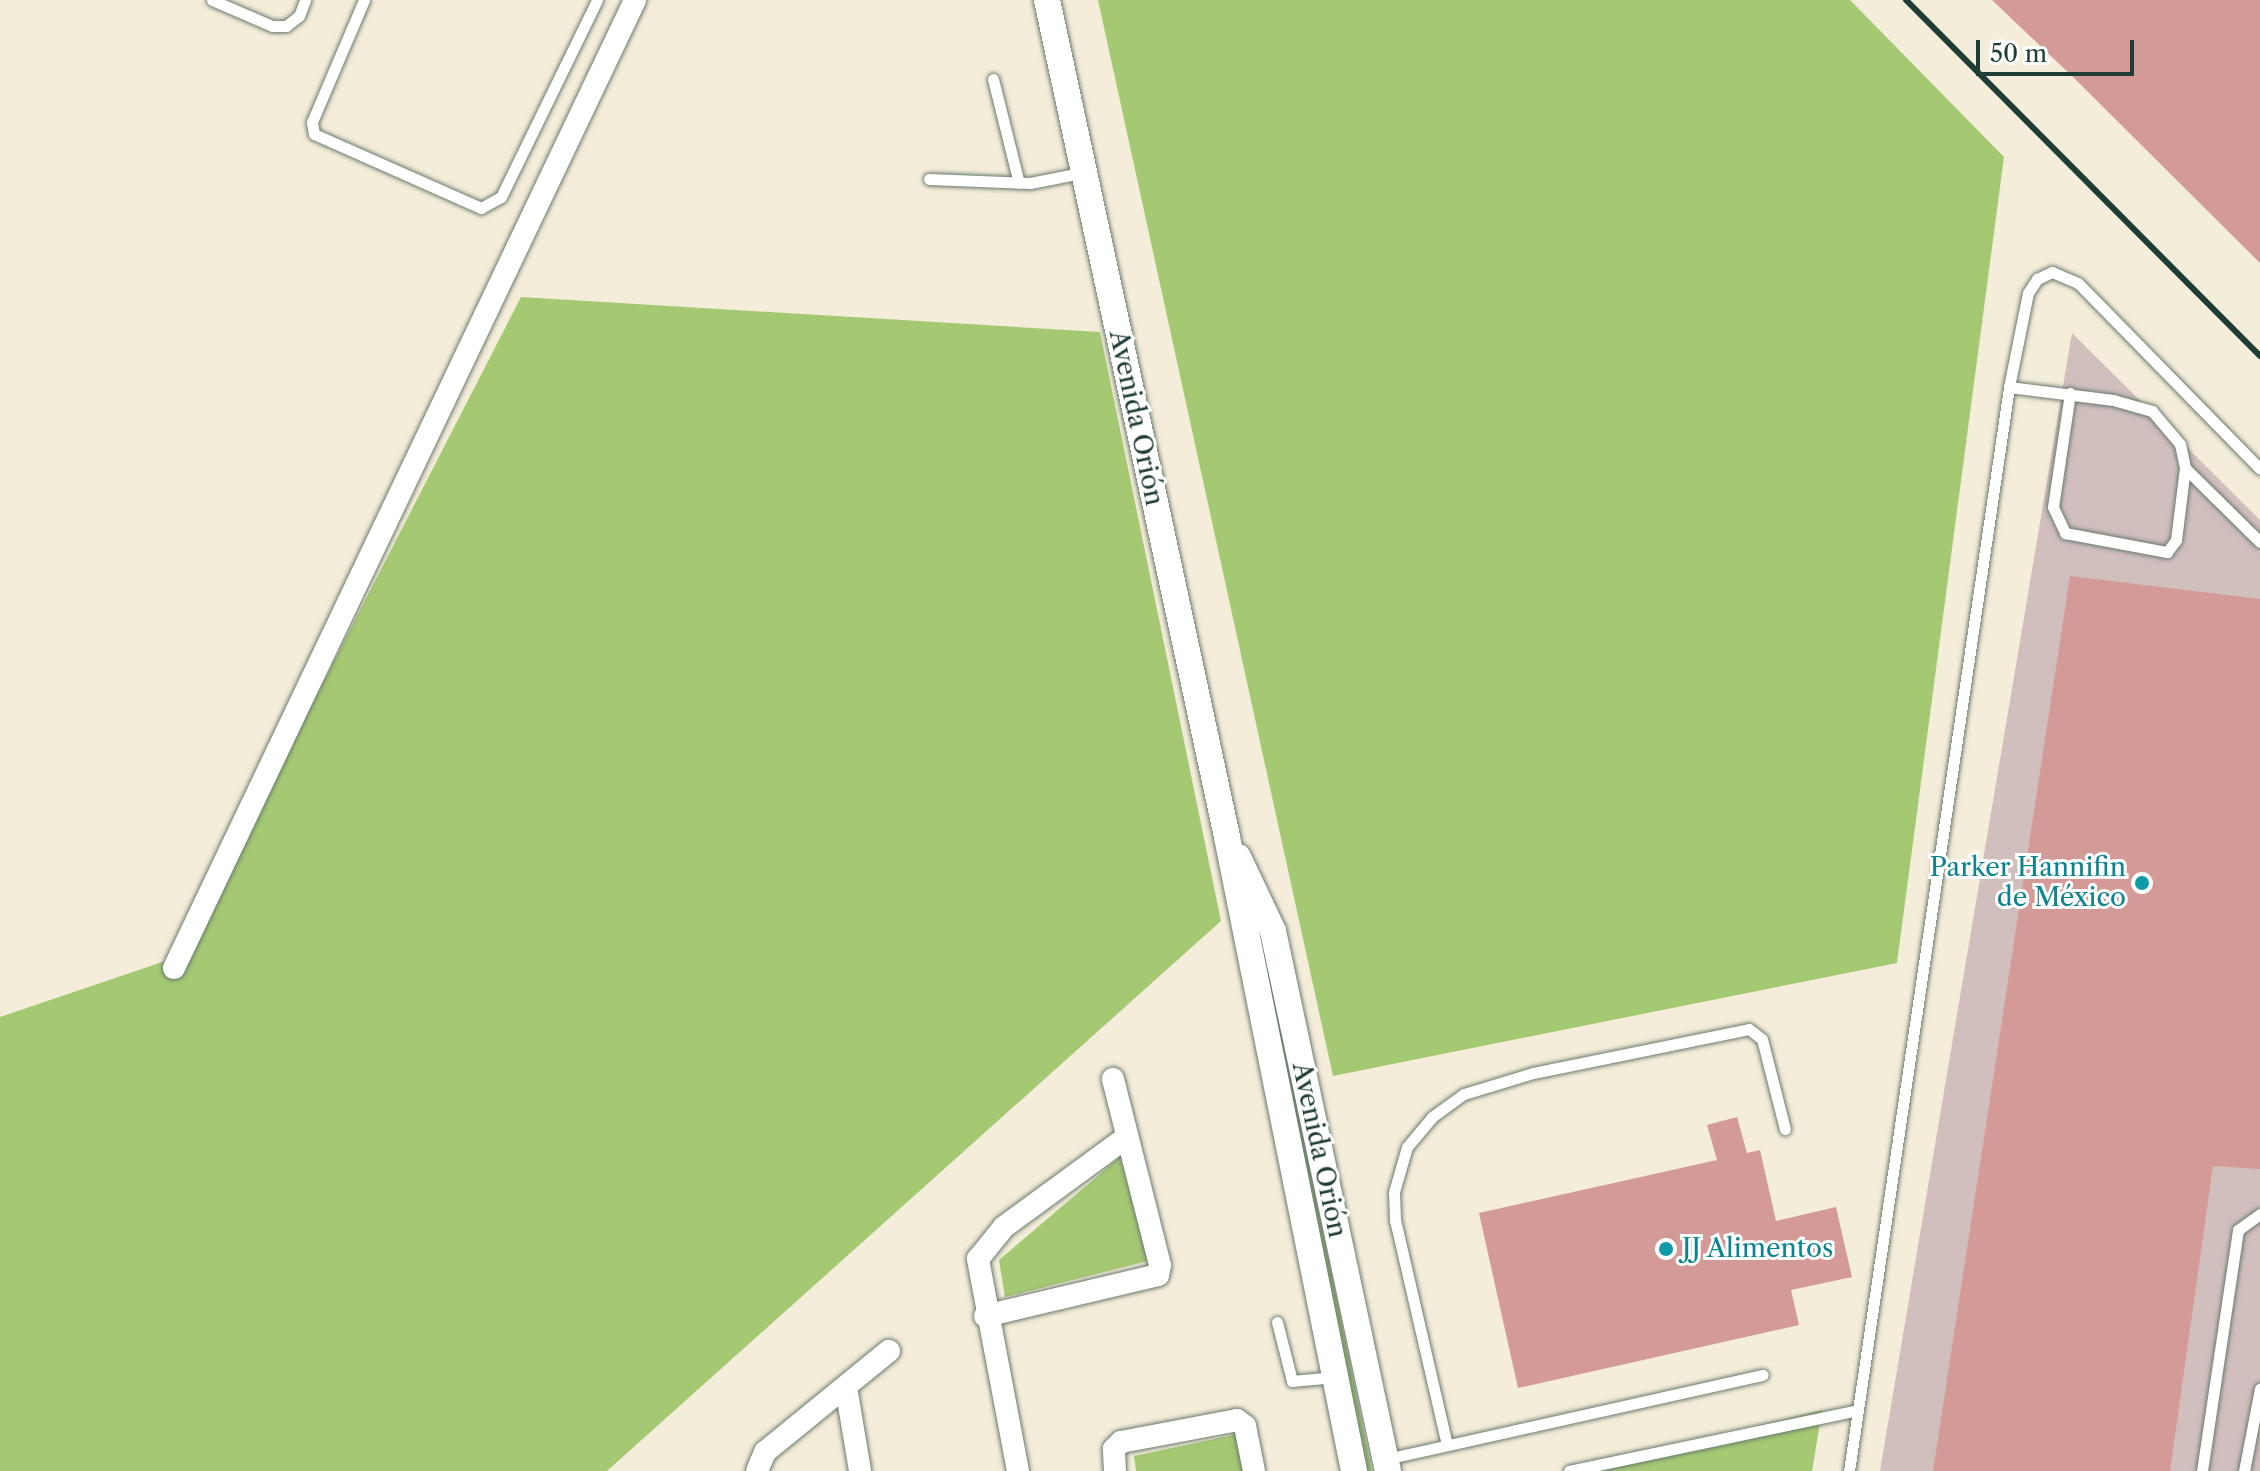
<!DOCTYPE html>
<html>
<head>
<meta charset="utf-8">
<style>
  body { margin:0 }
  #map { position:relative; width:2260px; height:1471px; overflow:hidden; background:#f4edd9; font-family:"Libre Caslon Text",serif }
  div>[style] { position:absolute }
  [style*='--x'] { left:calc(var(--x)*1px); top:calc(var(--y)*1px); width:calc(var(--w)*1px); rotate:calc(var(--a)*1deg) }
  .industrial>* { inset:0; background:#d1bfbe }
  .green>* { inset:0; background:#a5c973 }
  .building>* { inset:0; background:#d39a97 }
  .roads { filter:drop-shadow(0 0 2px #6a7b6e) drop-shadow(0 0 2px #6a7b6e) }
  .service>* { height:11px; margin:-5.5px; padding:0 5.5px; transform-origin:5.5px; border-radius:5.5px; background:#fff }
  .minor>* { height:22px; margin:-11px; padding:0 11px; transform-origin:11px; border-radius:11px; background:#fff }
  .tertiary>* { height:26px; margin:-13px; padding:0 13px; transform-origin:13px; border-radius:13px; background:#fff }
  .rail>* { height:6px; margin:-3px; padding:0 3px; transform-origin:3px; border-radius:3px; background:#1f3d34 }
  .dots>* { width:22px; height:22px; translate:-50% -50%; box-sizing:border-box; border:4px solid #fff; border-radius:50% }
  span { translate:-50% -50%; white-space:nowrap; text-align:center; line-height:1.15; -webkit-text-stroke:6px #fff; paint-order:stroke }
  .street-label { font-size:26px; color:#1f3d34 }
  .culture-label { font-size:26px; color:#0d838f }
  .right { translate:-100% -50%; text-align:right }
  .left { translate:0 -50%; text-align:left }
  .scale { position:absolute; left:1976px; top:40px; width:158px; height:36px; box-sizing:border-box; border:4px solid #1f3d34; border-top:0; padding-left:10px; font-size:24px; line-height:28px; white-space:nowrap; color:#1f3d34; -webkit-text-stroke:6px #fff; paint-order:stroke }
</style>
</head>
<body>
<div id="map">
  <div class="industrial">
    <div style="clip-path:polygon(2072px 333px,2260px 520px,2260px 1471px,1880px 1471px)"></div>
  </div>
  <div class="green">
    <div style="clip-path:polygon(1098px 0,1850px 0,2004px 157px,1897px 963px,1333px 1076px)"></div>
    <div style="clip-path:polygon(521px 297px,1100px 332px,1221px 921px,607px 1471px,0 1471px,0 1017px,183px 955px)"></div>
    <div style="clip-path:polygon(1250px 922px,1261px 927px,1372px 1471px,1358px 1471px)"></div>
    <div style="clip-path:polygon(1120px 1157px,1148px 1261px,1005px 1297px,999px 1260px)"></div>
    <div style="clip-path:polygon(1822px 1410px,1812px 1471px,1579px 1471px)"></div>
    <div style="clip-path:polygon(1238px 1434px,1245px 1471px,1136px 1471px,1134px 1456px)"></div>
  </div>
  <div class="building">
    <div style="clip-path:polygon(1992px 0,2260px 0,2260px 263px,2072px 76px)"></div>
    <div style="clip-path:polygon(2070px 576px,2260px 599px,2260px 1169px,2213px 1166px,2170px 1471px,1933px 1471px)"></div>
    <div style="clip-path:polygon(1737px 1117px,1747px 1153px,1760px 1150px,1776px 1221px,1836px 1207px,1852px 1277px,1791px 1290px,1799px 1325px,1518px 1388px,1479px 1213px,1717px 1160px,1707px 1125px)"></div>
  </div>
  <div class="roads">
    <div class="service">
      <div style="--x:212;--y:0;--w:65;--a:23.4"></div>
      <div style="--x:272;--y:26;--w:14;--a:0"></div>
      <div style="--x:286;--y:26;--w:16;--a:-38"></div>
      <div style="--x:299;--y:16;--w:17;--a:-69"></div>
      <div style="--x:364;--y:0;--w:133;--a:113.1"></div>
      <div style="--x:312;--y:122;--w:12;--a:81"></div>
      <div style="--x:314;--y:134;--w:183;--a:23.9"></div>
      <div style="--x:481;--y:208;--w:23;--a:-29"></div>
      <div style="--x:501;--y:197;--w:219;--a:-64"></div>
      <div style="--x:993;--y:79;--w:107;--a:76"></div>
      <div style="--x:929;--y:179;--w:101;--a:2.3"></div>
      <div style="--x:1030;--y:183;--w:52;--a:-11.1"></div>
      <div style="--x:2009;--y:387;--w:105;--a:7.1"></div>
      <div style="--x:2113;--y:400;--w:41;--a:15.8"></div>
      <div style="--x:2152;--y:411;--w:43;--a:49.7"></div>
      <div style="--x:2180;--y:444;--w:25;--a:78"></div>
      <div style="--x:2185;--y:468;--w:105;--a:44.6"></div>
      <div style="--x:2070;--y:393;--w:115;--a:98.5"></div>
      <div style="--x:2053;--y:507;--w:29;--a:65"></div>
      <div style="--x:2065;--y:533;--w:104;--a:10.6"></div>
      <div style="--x:2167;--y:552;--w:15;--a:-53"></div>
      <div style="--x:2176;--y:540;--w:73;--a:-82.9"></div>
      <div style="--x:1277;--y:1322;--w:61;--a:75.7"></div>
      <div style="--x:1292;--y:1381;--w:43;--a:-5.3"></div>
      <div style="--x:1447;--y:1445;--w:231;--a:-103"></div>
      <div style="--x:1395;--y:1220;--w:28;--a:-92"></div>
      <div style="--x:1394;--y:1192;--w:47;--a:-73.9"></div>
      <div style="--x:1407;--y:1147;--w:39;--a:-50"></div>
      <div style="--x:1432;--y:1117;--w:39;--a:-36"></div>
      <div style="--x:1464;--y:1094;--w:72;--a:-16.9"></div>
      <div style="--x:1533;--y:1073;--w:220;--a:-11.5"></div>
      <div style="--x:1749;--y:1029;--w:16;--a:38"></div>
      <div style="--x:1762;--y:1039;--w:93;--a:75.7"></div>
      <div style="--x:1386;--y:1459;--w:386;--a:-12.6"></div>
      <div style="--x:1569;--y:1471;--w:295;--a:-11.9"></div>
      <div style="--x:1849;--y:1471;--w:1096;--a:-81.6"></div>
      <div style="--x:2009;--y:387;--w:96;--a:-78.6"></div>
      <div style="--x:2028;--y:293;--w:17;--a:-57"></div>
      <div style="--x:2037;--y:279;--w:17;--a:-25"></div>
      <div style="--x:2052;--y:272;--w:28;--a:23"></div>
      <div style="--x:2078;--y:283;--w:260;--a:45.6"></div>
      <div style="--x:2202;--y:1471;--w:244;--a:-81.5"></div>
      <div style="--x:2238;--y:1230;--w:27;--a:-36"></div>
      <div style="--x:2244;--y:1471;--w:84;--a:-79"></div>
    </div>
    <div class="minor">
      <div style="--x:174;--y:968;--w:1072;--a:-64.53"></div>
      <div style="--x:985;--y:1316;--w:178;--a:-13.3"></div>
      <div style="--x:1158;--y:1275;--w:10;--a:-79"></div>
      <div style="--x:1160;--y:1265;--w:192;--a:-104.2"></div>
      <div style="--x:846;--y:1387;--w:85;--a:80.5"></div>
      <div style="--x:757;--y:1471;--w:21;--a:-67"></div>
      <div style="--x:765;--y:1452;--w:160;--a:-39.2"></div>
      <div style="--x:1018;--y:1471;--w:216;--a:-100.7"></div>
      <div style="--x:978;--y:1259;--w:41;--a:-50.9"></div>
      <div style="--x:1004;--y:1227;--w:152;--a:-36.2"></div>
      <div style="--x:1115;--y:1471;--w:22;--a:-93"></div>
      <div style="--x:1114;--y:1449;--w:10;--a:-45"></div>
      <div style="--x:1121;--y:1442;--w:118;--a:-10.7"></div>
      <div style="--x:1237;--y:1420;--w:10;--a:37"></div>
      <div style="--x:1245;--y:1426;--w:46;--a:78.7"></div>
    </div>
    <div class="tertiary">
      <div style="--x:1047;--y:0;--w:856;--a:77.86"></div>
      <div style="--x:1227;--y:837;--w:647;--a:78.67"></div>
      <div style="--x:1238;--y:857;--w:82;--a:64.7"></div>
      <div style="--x:1273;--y:931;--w:552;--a:77.98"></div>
    </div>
  </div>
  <div class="rail">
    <div style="--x:1906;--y:0;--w:502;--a:45.16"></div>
  </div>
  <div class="dots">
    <div style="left:2142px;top:883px;background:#0f9aa8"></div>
    <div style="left:1666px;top:1249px;background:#0f9aa8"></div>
  </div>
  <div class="street-label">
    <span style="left:1136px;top:418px;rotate:78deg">Avenida Orión</span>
    <span style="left:1319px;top:1150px;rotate:78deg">Avenida Orión</span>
  </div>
  <div class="culture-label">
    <span class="right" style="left:2126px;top:883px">Parker Hannifin<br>de México</span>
    <span class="left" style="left:1682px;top:1249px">JJ Alimentos</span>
  </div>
  <div class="scale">50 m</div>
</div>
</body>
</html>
